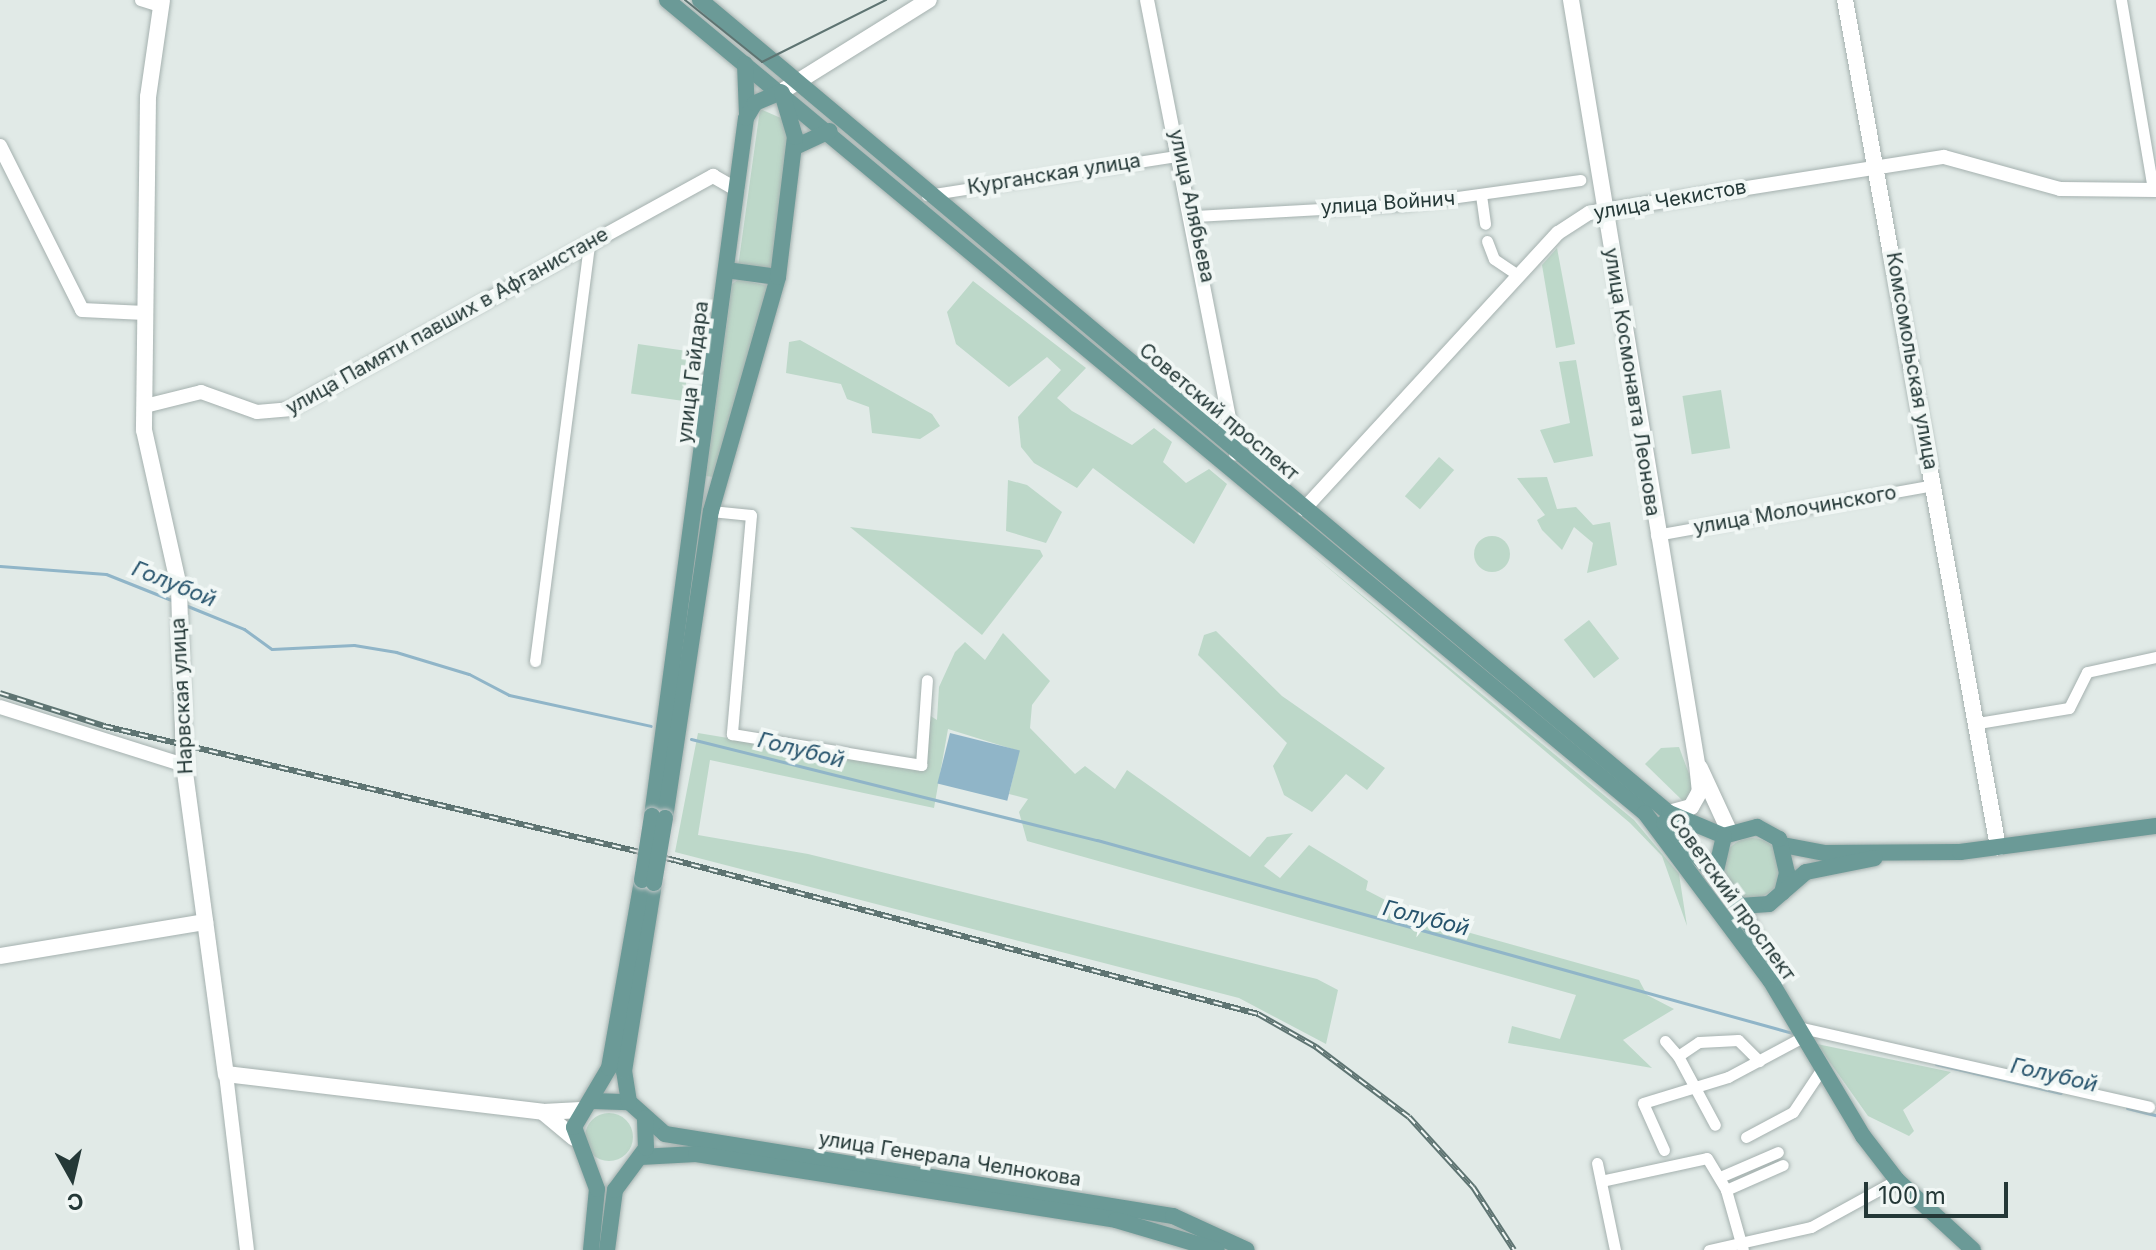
<!DOCTYPE html>
<html>
<head>
<meta charset="utf-8">
<style>
  body { margin:0 }
  #map { position:relative; width:2156px; height:1250px; overflow:hidden; background:#e1eae7; font-family:Inter,sans-serif }
  div>[style] { position:absolute }
  [style*='--x'] { left:calc(var(--x)*1px); top:calc(var(--y)*1px); width:calc(var(--w)*1px); rotate:calc(var(--a)*1deg) }
  .green>* { inset:0; background:#bdd8c9; transform-origin:0 0 }
  .round { border-radius:50% }
  .water>* { inset:0; background:#90b5c8; transform-origin:0 0 }
  .stream>* { height:3px; margin:-1.5px; padding:0 1.5px; transform-origin:1.5px; border-radius:1.5px; background:#90b5c8 }
  .roads { filter:drop-shadow(0 0 2px #a5b1af) drop-shadow(0 0 2px #a5b1af) }
  .minor>* { height:11px; margin:-5.5px; padding:0 5.5px; transform-origin:5.5px; border-radius:5.5px; background:#fff }
  .tertiary>* { height:14px; margin:-7px; padding:0 7px; transform-origin:7px; border-radius:7px; background:#fff }
  .secondary>* { height:16px; margin:-8px; padding:0 8px; transform-origin:8px; border-radius:8px; background:#fff }
  .primary>* { height:16px; margin:-8px; padding:0 8px; transform-origin:8px; border-radius:8px; background:#6b9a97 }
  .tram>* { height:2px; margin:-1px; padding:0 1px; transform-origin:1px; border-radius:1px; background:#5e7472 }
  .rail>* { height:6px; margin-top:-3px; transform-origin:0; background:repeating-linear-gradient(90deg,#f1f7f5 0 9px,#5e7472 0 18px); box-sizing:border-box; border-block:2px solid #5e7472 }
  .bridges { filter:drop-shadow(0 0 2px #c2c7c7) drop-shadow(0 0 2px #c2c7c7) }
  .primary-bridge>* { height:16px; margin:-8px; padding:0 8px; transform-origin:8px; border-radius:8px; background:#6b9a97 }
  span { translate:-50% -50%; white-space:nowrap; text-align:center; line-height:1.15; -webkit-text-stroke:8px #f1f7f5; paint-order:stroke }
  .street-label { font-size:20px; color:#243837 }
  .water-label { font-size:22px; color:#26536c; font-style:italic }
  .north { position:absolute; left:32px; top:1138px; width:80px; height:80px; -webkit-text-stroke:6px #f1f7f5; paint-order:stroke; rotate:172deg; font-size:22px; font-weight:700; line-height:32px; text-align:center; color:#243837 }
  .north::after { content:''; display:block; margin:auto; width:28px; height:36px; background:#243837; clip-path:polygon(50% 0,100% 100%,50% 72%,0 100%) }
  .scale { position:absolute; left:1864px; top:1182px; width:144px; height:36px; box-sizing:border-box; border:4px solid #243837; border-top:0; padding-left:10px; font-size:24px; line-height:28px; white-space:nowrap; color:#243837; -webkit-text-stroke:6px #f1f7f5; paint-order:stroke }
</style>
</head>
<body>
<div id="map">
  <div class="green">
    <div style="clip-path:polygon(760px 109px,783px 119px,790px 148px,773px 271px,738px 267px)"></div>
    <div style="clip-path:polygon(1557px 248px,1575px 344px,1556px 348px,1542px 265px)"></div>
    <div style="clip-path:polygon(739px 279px,768px 286px,713px 477px,706px 476px,732px 284px)"></div>
    <div style="clip-path:polygon(973px 281px,1086px 368px,1057px 398px,1072px 411px,1132px 445px,1154px 428px,1172px 442px,1163px 462px,1186px 483px,1209px 469px,1227px 484px,1194px 544px,1093px 468px,1077px 488px,1034px 463px,1021px 447px,1018px 417px,1061px 370px,1047px 357px,1009px 387px,956px 344px,947px 312px)"></div>
    <div style="clip-path:polygon(800px 340px,932px 414px,940px 426px,920px 439px,872px 433px,869px 407px,847px 399px,841px 384px,786px 373px,789px 342px)"></div>
    <div style="left:638px;top:344px;width:53px;height:50px;rotate:8deg"></div>
    <div style="clip-path:polygon(1576px 360px,1593px 456px,1554px 463px,1540px 430px,1570px 423px,1559px 362px)"></div>
    <div style="left:1721px;top:390px;width:59px;height:39px;rotate:81deg"></div>
    <div style="left:1439px;top:457px;width:20px;height:52px;rotate:41deg"></div>
    <div style="clip-path:polygon(1547px 477px,1557px 509px,1576px 507px,1593px 525px,1610px 522px,1617px 565px,1587px 573px,1593px 543px,1574px 527px,1562px 550px,1542px 530px,1537px 520px,1545px 515px,1517px 478px)"></div>
    <div style="clip-path:polygon(1008px 480px,1027px 485px,1062px 512px,1046px 543px,1006px 531px)"></div>
    <div style="clip-path:polygon(850px 527px,1040px 550px,1043px 556px,982px 635px)"></div>
    <div class="round" style="left:1474px;top:536px;width:36px;height:36px"></div>
    <div style="clip-path:polygon(1306px 549px,1634px 820px,1679px 874px,1687px 926px,1662px 856px,1630px 823px)"></div>
    <div style="left:1589px;top:620px;width:49px;height:32px;rotate:52deg"></div>
    <div style="clip-path:polygon(1216px 631px,1282px 696px,1385px 768px,1367px 790px,1346px 774px,1312px 812px,1284px 795px,1273px 766px,1287px 743px,1198px 655px,1204px 635px)"></div>
    <div style="clip-path:polygon(1003px 633px,1050px 681px,1032px 705px,1030px 728px,1075px 774px,1085px 766px,1115px 789px,1127px 770px,1250px 857px,1267px 837px,1293px 833px,1264px 866px,1280px 878px,1309px 845px,1368px 881px,1366px 890px,1424px 920px,1639px 980px,1647px 995px,1674px 1009px,1623px 1040px,1652px 1068px,1508px 1043px,1512px 1026px,1560px 1039px,1576px 995px,1027px 841px,1019px 812px,1028px 799px,1009px 794px,1019px 751px,948px 729px,934px 808px,710px 760px,698px 835px,808px 854px,1317px 979px,1338px 990px,1326px 1044px,1239px 998px,675px 852px,698px 733px,924px 771px,929px 715px,937px 720px,939px 687px,955px 652px,965px 642px,985px 660px)"></div>
    <div style="clip-path:polygon(1679px 747px,1695px 790px,1685px 803px,1645px 764px,1661px 748px)"></div>
    <div class="round" style="left:1722px;top:838px;width:60px;height:60px"></div>
    <div style="clip-path:polygon(1817px 1044px,1951px 1072px,1903px 1110px,1914px 1131px,1909px 1136px,1868px 1116px)"></div>
    <div class="round" style="left:585px;top:1113px;width:48px;height:48px"></div>
  </div>
  <div class="water">
    <div style="left:950px;top:733px;width:72px;height:52px;rotate:14deg"></div>
  </div>
  <div class="stream">
    <div style="--x:0;--y:566;--w:106;--a:4.3"></div>
    <div style="--x:106;--y:574;--w:73;--a:21.7"></div>
    <div style="--x:185;--y:605;--w:64;--a:22.1"></div>
    <div style="--x:244;--y:629;--w:34;--a:36"></div>
    <div style="--x:272;--y:649;--w:82;--a:-2.8"></div>
    <div style="--x:354;--y:645;--w:43;--a:9.5"></div>
    <div style="--x:396;--y:652;--w:76;--a:16.8"></div>
    <div style="--x:469;--y:674;--w:45;--a:27.7"></div>
    <div style="--x:509;--y:695;--w:145;--a:12.3"></div>
    <div style="--x:691;--y:739;--w:418;--a:14"></div>
    <div style="--x:1097;--y:840;--w:725;--a:15.51"></div>
    <div style="--x:1936;--y:1064;--w:128;--a:13.1"></div>
    <div style="--x:2127;--y:1108;--w:30;--a:14"></div>
  </div>
  <div class="roads">
    <div class="minor">
      <div style="--x:140;--y:0;--w:21;--a:17"></div>
      <div style="--x:2121;--y:0;--w:193;--a:80.4"></div>
      <div style="--x:927;--y:195;--w:258;--a:-8.9"></div>
      <div style="--x:1481;--y:195;--w:29;--a:82"></div>
      <div style="--x:1195;--y:216;--w:212;--a:-3.2"></div>
      <div style="--x:1407;--y:204;--w:175;--a:-7.9"></div>
      <div style="--x:1487;--y:241;--w:19;--a:69"></div>
      <div style="--x:1494;--y:259;--w:30;--a:34"></div>
      <div style="--x:711;--y:511;--w:40;--a:5.7"></div>
      <div style="--x:751;--y:515;--w:220;--a:95"></div>
      <div style="--x:732;--y:734;--w:192;--a:9.3"></div>
      <div style="--x:921;--y:765;--w:85;--a:-86"></div>
      <div style="--x:1656;--y:535;--w:283;--a:-10.2"></div>
      <div style="--x:535;--y:661;--w:421;--a:-82.6"></div>
      <div style="--x:1978;--y:723;--w:92;--a:-9.4"></div>
      <div style="--x:2069;--y:708;--w:40;--a:-63.4"></div>
      <div style="--x:2087;--y:672;--w:71;--a:-12.3"></div>
      <div style="--x:1798;--y:1027;--w:360;--a:12.8"></div>
      <div style="--x:1665;--y:1041;--w:20;--a:49"></div>
      <div style="--x:1678;--y:1056;--w:25;--a:-34"></div>
      <div style="--x:1699;--y:1042;--w:39;--a:-3"></div>
      <div style="--x:1738;--y:1040;--w:30;--a:45"></div>
      <div style="--x:1678;--y:1056;--w:78;--a:61.8"></div>
      <div style="--x:1746;--y:1137;--w:53;--a:-28"></div>
      <div style="--x:1793;--y:1112;--w:50;--a:-56.3"></div>
      <div style="--x:1664;--y:1150;--w:51;--a:-114.1"></div>
      <div style="--x:1643;--y:1103;--w:89;--a:-17"></div>
      <div style="--x:1728;--y:1077;--w:85;--a:-28.1"></div>
      <div style="--x:1597;--y:1163;--w:89;--a:78.3"></div>
      <div style="--x:1720;--y:1177;--w:63;--a:-23.3"></div>
      <div style="--x:1601;--y:1181;--w:108;--a:-12.2"></div>
      <div style="--x:1707;--y:1158;--w:37;--a:59"></div>
      <div style="--x:1726;--y:1190;--w:62;--a:74.2"></div>
      <div style="--x:1726;--y:1190;--w:62;--a:-23.7"></div>
      <div style="--x:1709;--y:1250;--w:105;--a:-12.7"></div>
      <div style="--x:1811;--y:1227;--w:98;--a:-28.7"></div>
    </div>
    <div class="tertiary">
      <div style="--x:1147;--y:0;--w:462;--a:78.9"></div>
      <div style="--x:0;--y:146;--w:183;--a:63.4"></div>
      <div style="--x:82;--y:310;--w:63;--a:2.7"></div>
      <div style="--x:145;--y:406;--w:58;--a:-14"></div>
      <div style="--x:201;--y:392;--w:59;--a:19.7"></div>
      <div style="--x:257;--y:412;--w:32;--a:-5"></div>
      <div style="--x:289;--y:409;--w:484;--a:-28.8"></div>
      <div style="--x:713;--y:176;--w:28;--a:30"></div>
      <div style="--x:1304;--y:509;--w:375;--a:-47.4"></div>
      <div style="--x:1558;--y:233;--w:37;--a:-33"></div>
      <div style="--x:1589;--y:213;--w:359;--a:-9"></div>
      <div style="--x:1944;--y:157;--w:120;--a:15.4"></div>
      <div style="--x:2060;--y:189;--w:96;--a:0.6"></div>
      <div style="--x:0;--y:707;--w:193;--a:17.5"></div>
      <div style="--x:226;--y:1074;--w:177;--a:83.2"></div>
    </div>
    <div class="secondary">
      <div style="--x:162;--y:0;--w:98;--a:98.2"></div>
      <div style="--x:148;--y:97;--w:333;--a:90.7"></div>
      <div style="--x:144;--y:430;--w:161;--a:77.4"></div>
      <div style="--x:179;--y:587;--w:178;--a:88.4"></div>
      <div style="--x:184;--y:765;--w:312;--a:82.3"></div>
      <div style="--x:226;--y:1074;--w:319;--a:6.8"></div>
      <div style="--x:543;--y:1112;--w:38;--a:-3"></div>
      <div style="--x:1571;--y:0;--w:774;--a:80.63"></div>
      <div style="--x:1697;--y:764;--w:27;--a:84"></div>
      <div style="--x:1700;--y:791;--w:18;--a:119"></div>
      <div style="--x:1691;--y:807;--w:23;--a:165"></div>
      <div style="--x:1845;--y:0;--w:861;--a:79.76"></div>
      <div style="--x:781;--y:92;--w:174;--a:-31.9"></div>
      <div style="--x:1700;--y:768;--w:72;--a:65.2"></div>
      <div style="--x:0;--y:956;--w:208;--a:-9.4"></div>
      <div style="--x:543;--y:1112;--w:40;--a:40"></div>
    </div>
    <div class="primary">
      <div style="--x:667;--y:0;--w:1272;--a:39.74"></div>
      <div style="--x:1645;--y:813;--w:209;--a:53.2"></div>
      <div style="--x:1770;--y:980;--w:182;--a:59.2"></div>
      <div style="--x:1863;--y:1136;--w:56;--a:52.3"></div>
      <div style="--x:1897;--y:1180;--w:103;--a:42.6"></div>
      <div style="--x:700;--y:0;--w:1265;--a:40"></div>
      <div style="--x:1669;--y:813;--w:60;--a:22.7"></div>
      <div style="--x:745;--y:64;--w:50;--a:87.7"></div>
      <div style="--x:795;--y:147;--w:38;--a:-25"></div>
      <div style="--x:726;--y:270;--w:52;--a:7.7"></div>
      <div style="--x:652;--y:816;--w:704;--a:-82.33"></div>
      <div style="--x:746;--y:118;--w:17;--a:-59"></div>
      <div style="--x:755;--y:103;--w:28;--a:-23"></div>
      <div style="--x:665;--y:818;--w:310;--a:-81.5"></div>
      <div style="--x:711;--y:511;--w:243;--a:-74"></div>
      <div style="--x:778;--y:277;--w:141;--a:-83.1"></div>
      <div style="--x:795;--y:137;--w:46;--a:-106.5"></div>
      <div style="--x:1664;--y:823;--w:72;--a:45"></div>
      <div style="--x:1783;--y:845;--w:43;--a:10.8"></div>
      <div style="--x:1825;--y:853;--w:135;--a:-0.4"></div>
      <div style="--x:1960;--y:852;--w:198;--a:-7.6"></div>
      <div style="--x:1782;--y:893;--w:21;--a:-76"></div>
      <div style="--x:1787;--y:873;--w:35;--a:-103"></div>
      <div style="--x:1779;--y:839;--w:25;--a:-151"></div>
      <div style="--x:1757;--y:827;--w:34;--a:165"></div>
      <div style="--x:1724;--y:836;--w:39;--a:103"></div>
      <div style="--x:1715;--y:874;--w:41;--a:52"></div>
      <div style="--x:1740;--y:906;--w:29;--a:-4"></div>
      <div style="--x:1769;--y:904;--w:49;--a:-40.9"></div>
      <div style="--x:1806;--y:872;--w:70;--a:-11.5"></div>
      <div style="--x:1740;--y:906;--w:79;--a:62.8"></div>
      <div style="--x:593;--y:1101;--w:36;--a:2"></div>
      <div style="--x:629;--y:1102;--w:48;--a:41.6"></div>
      <div style="--x:665;--y:1134;--w:515;--a:9.17"></div>
      <div style="--x:1173;--y:1216;--w:81;--a:24.7"></div>
      <div style="--x:629;--y:1102;--w:31;--a:-99"></div>
      <div style="--x:624;--y:1071;--w:190;--a:-80.9"></div>
      <div style="--x:640;--y:1157;--w:56;--a:-3.1"></div>
      <div style="--x:696;--y:1154;--w:425;--a:8.9"></div>
      <div style="--x:1116;--y:1220;--w:105;--a:16.5"></div>
      <div style="--x:591;--y:1250;--w:61;--a:-84.4"></div>
      <div style="--x:597;--y:1189;--w:66;--a:-110.4"></div>
      <div style="--x:574;--y:1127;--w:69;--a:-59.3"></div>
      <div style="--x:609;--y:1068;--w:191;--a:-80"></div>
      <div style="--x:607;--y:1250;--w:61;--a:-82.4"></div>
      <div style="--x:615;--y:1190;--w:52;--a:-53.6"></div>
      <div style="--x:646;--y:1148;--w:30;--a:-92"></div>
    </div>
  </div>
  <div class="tram">
    <div style="--x:685;--y:0;--w:99;--a:38.8"></div>
    <div style="--x:762;--y:62;--w:139;--a:-26.6"></div>
  </div>
  <div class="rail">
    <div style="--x:0;--y:693;--w:109;--a:17.6"></div>
    <div style="--x:104;--y:726;--w:586;--a:13.23"></div>
    <div style="--x:674;--y:860;--w:604;--a:14.77"></div>
    <div style="--x:1258;--y:1014;--w:67;--a:29.6"></div>
    <div style="--x:1316;--y:1047;--w:116;--a:37"></div>
    <div style="--x:1409;--y:1117;--w:95;--a:47.6"></div>
    <div style="--x:1473;--y:1187;--w:75;--a:56.9"></div>
  </div>
  <div class="bridges">
    <div class="primary-bridge">
      <div style="--x:642;--y:880;--w:65;--a:-81.1"></div>
      <div style="--x:654;--y:883;--w:66;--a:-80.4"></div>
    </div>
  </div>
  <div class="street-label">
    <span style="left:1054px;top:174px;rotate:-9deg">Курганская улица</span>
    <span style="left:1670px;top:200px;rotate:-10deg">улица Чекистов</span>
    <span style="left:1388px;top:203px;rotate:-4deg">улица Войнич</span>
    <span style="left:1192px;top:206px;rotate:78deg">улица Алябьева</span>
    <span style="left:447px;top:321px;rotate:-29deg">улица Памяти павших в Афганистане</span>
    <span style="left:1912px;top:361px;rotate:80deg">Комсомольская улица</span>
    <span style="left:693px;top:372px;rotate:-83deg">улица Гайдара</span>
    <span style="left:1632px;top:382px;rotate:81deg">улица Космонавта Леонова</span>
    <span style="left:1219px;top:412px;rotate:40deg">Советский проспект</span>
    <span style="left:1795px;top:510px;rotate:-10deg">улица Молочинского</span>
    <span style="left:182px;top:696px;rotate:-93deg">Нарвская улица</span>
    <span style="left:1732px;top:897px;rotate:54deg">Советский проспект</span>
    <span style="left:950px;top:1159px;rotate:9deg">улица Генерала Челнокова</span>
  </div>
  <div class="water-label">
    <span style="left:174px;top:584px;rotate:22deg">Голубой</span>
    <span style="left:801px;top:750px;rotate:14deg">Голубой</span>
    <span style="left:1426px;top:918px;rotate:14deg">Голубой</span>
    <span style="left:2054px;top:1075px;rotate:13deg">Голубой</span>
  </div>
  <div class="north">С</div>
  <div class="scale">100 m</div>
</div>
</body>
</html>
